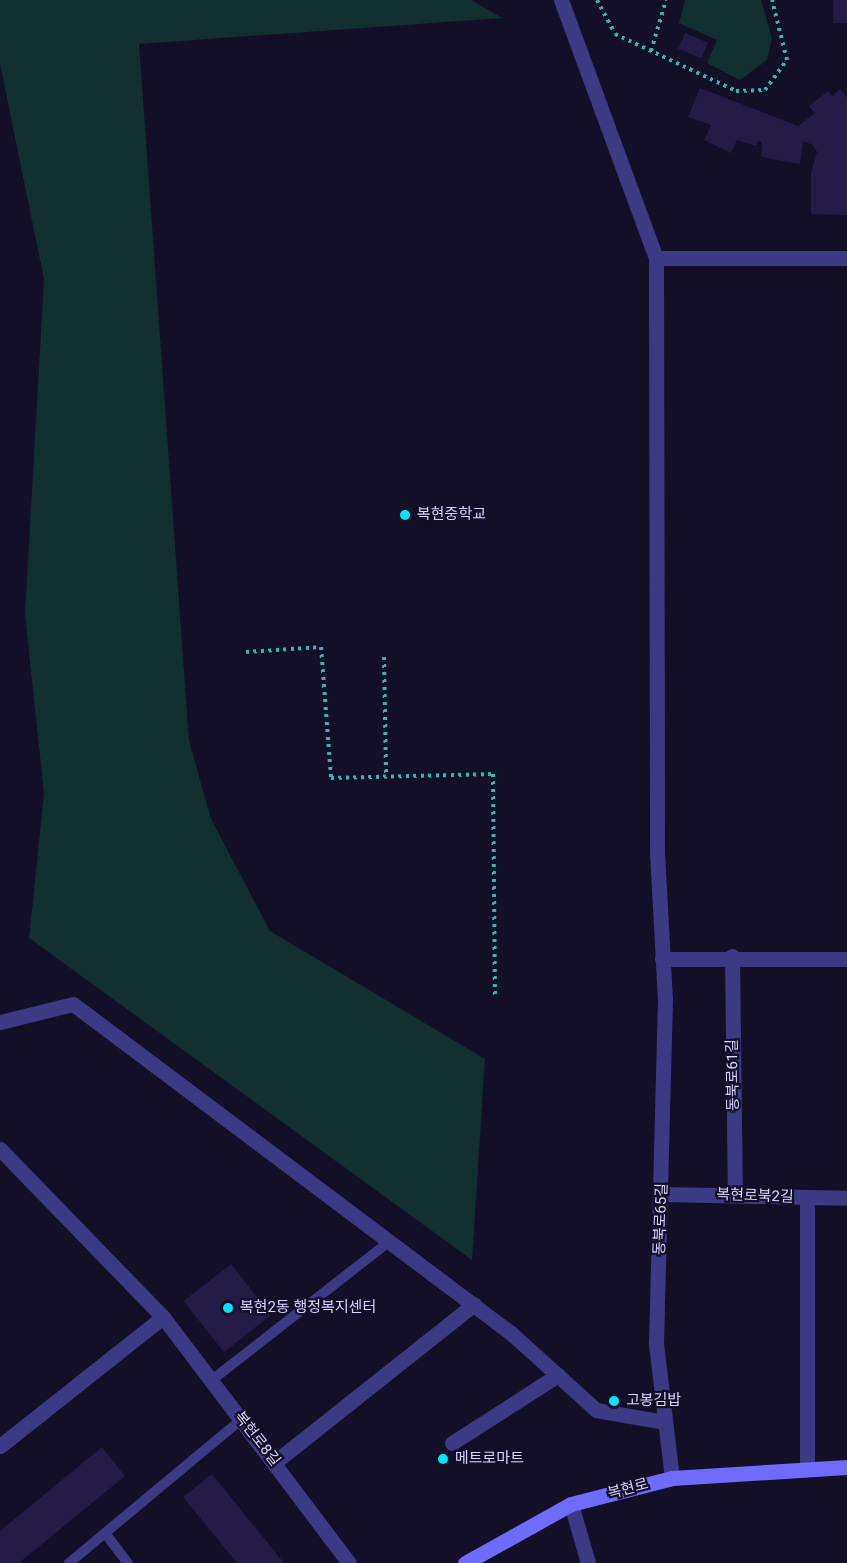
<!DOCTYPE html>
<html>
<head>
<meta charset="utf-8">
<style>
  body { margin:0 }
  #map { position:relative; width:847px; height:1563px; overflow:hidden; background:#130f26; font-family:Roboto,"Noto Sans KR",sans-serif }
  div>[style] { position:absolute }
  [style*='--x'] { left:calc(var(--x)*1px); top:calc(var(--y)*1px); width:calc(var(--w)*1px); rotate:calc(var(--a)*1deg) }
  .green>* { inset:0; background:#12302f }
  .building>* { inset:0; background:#241b47; transform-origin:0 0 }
  .path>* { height:4px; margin-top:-2px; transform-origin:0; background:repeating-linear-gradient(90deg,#2fb8b0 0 3px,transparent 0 7.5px) }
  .lane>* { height:10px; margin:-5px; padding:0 5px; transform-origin:5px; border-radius:5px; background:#3d3a85 }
  .street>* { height:15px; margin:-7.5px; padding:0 7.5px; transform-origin:7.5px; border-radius:7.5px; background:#3d3a85 }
  .secondary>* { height:15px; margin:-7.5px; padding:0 7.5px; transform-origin:7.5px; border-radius:7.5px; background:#6f6bff }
  .dots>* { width:16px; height:16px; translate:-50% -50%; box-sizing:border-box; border:3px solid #130f26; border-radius:50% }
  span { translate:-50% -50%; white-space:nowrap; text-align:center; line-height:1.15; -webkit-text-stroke:4.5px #130f26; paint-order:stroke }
  .poi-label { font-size:15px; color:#d9d4ff }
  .left { translate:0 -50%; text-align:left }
  .street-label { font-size:15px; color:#d9d4ff }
</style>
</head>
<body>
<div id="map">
  <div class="green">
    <div style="clip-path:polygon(0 0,471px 0,502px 18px,139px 44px,189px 741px,211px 819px,270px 931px,485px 1059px,472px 1260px,29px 938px,44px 794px,25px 614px,44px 279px,0 64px)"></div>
    <div style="clip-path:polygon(685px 0,761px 0,772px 38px,767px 60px,740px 80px,707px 63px,717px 40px,679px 23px)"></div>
  </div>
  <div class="building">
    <div style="left:833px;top:0;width:14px;height:23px"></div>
    <div style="left:685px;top:33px;width:25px;height:17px;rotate:23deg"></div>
    <div style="clip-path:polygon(700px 88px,798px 126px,815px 113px,809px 106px,828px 91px,832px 96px,840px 89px,847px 97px,847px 215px,811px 214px,811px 172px,817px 152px,813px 145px,803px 141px,800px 164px,761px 157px,762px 142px,758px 140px,756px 146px,737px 140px,731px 153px,704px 140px,711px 125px,688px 117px)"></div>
    <div style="left:231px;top:1264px;width:65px;height:60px;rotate:52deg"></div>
    <div style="clip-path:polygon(102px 1447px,125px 1476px,19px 1563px,0 1563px,0 1531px)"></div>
    <div style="clip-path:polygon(212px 1474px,284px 1563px,237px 1563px,183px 1497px)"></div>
  </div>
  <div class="path">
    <div style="--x:597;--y:0;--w:38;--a:62"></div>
    <div style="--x:615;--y:34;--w:134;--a:25.2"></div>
    <div style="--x:736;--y:91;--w:29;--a:-2"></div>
    <div style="--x:765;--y:90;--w:37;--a:-54"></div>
    <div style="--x:787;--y:60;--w:62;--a:-104"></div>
    <div style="--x:651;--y:51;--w:53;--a:-73.6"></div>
    <div style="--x:246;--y:652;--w:75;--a:-3.8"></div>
    <div style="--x:321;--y:647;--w:131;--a:85.6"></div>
    <div style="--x:331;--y:778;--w:162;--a:-1.4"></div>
    <div style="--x:493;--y:774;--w:222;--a:89.5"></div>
    <div style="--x:384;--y:657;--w:120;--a:89"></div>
  </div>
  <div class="lane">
    <div style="--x:212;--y:1380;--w:226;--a:-38"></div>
    <div style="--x:105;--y:1533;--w:38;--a:53"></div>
    <div style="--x:69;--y:1563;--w:225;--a:-39.8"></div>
  </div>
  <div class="street">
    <div style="--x:561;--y:0;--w:275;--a:69.8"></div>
    <div style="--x:656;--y:258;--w:594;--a:89.9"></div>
    <div style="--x:657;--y:852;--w:147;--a:86.9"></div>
    <div style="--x:665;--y:999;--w:345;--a:91.5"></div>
    <div style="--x:656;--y:1344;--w:135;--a:83.2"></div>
    <div style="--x:656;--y:258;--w:191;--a:0"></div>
    <div style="--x:732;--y:956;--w:239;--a:89.3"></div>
    <div style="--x:662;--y:959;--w:185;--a:0"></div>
    <div style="--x:0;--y:1022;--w:75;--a:-13.9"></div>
    <div style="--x:73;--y:1004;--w:549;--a:36.93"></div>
    <div style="--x:512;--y:1334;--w:113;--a:42.1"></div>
    <div style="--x:596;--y:1410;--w:70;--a:9.9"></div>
    <div style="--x:0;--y:1149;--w:234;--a:45.9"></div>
    <div style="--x:662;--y:1194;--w:185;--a:1.2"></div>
    <div style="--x:452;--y:1443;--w:126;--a:-32.7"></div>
    <div style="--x:0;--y:1446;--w:208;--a:-38.4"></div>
    <div style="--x:163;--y:1317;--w:308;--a:52.9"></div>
    <div style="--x:275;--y:1462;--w:254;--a:-38.4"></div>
    <div style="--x:807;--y:1468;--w:270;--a:-90"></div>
    <div style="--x:571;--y:1504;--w:61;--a:73.9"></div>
  </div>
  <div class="secondary">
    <div style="--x:465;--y:1563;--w:121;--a:-29.1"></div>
    <div style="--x:571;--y:1504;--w:104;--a:-14.4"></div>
    <div style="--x:672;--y:1478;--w:175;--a:-3.6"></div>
  </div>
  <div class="dots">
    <div style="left:405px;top:515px;background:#00e5ff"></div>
    <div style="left:228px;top:1308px;background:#00e5ff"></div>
    <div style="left:614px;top:1401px;background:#00e5ff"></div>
    <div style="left:443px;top:1459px;background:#00e5ff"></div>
  </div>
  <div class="poi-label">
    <span class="left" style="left:417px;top:515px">복현중학교</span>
    <span class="left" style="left:240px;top:1308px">복현2동 행정복지센터</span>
    <span class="left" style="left:626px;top:1401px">고봉김밥</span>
    <span class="left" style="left:455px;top:1459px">메트로마트</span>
  </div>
  <div class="street-label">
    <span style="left:733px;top:1075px;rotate:-91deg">동북로61길</span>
    <span style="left:755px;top:1196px;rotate:2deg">복현로북2길</span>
    <span style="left:661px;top:1219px;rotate:-88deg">동북로65길</span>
    <span style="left:257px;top:1439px;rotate:52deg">복현로8길</span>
    <span style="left:628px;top:1489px;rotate:-15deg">복현로</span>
  </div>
</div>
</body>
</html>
